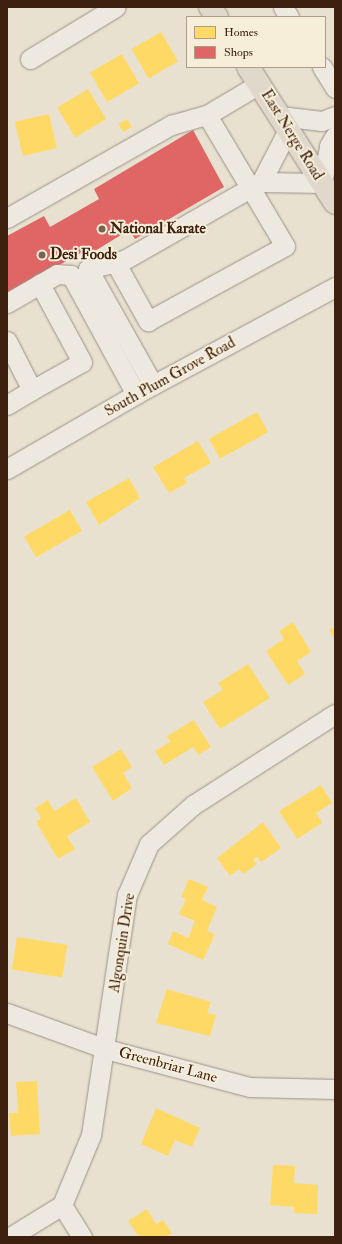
<!DOCTYPE html>
<html>
<head>
<meta charset="utf-8">
<style>
  body { margin:0 }
  #map { position:relative; width:342px; height:1244px; overflow:hidden; background:#e8e1d0; font-family:"IM FELL Double Pica",serif }
  div>[style] { position:absolute }
  [style*='--x'] { left:calc(var(--x)*1px); top:calc(var(--y)*1px); width:calc(var(--w)*1px); rotate:calc(var(--a)*1deg) }
  .homes>* { inset:0; background:#ffd966; transform-origin:0 0 }
  .shops>* { inset:0; background:#e06666 }
  .roads { filter:drop-shadow(0 0 1px #9a9287) drop-shadow(0 0 1px #9a9287) }
  .minor>* { height:19px; margin:-9.5px; padding:0 9.5px; transform-origin:9.5px; border-radius:9.5px; background:#ede9e0 }
  .major>* { height:22px; margin:-11px; padding:0 11px; transform-origin:11px; border-radius:11px; background:#e0d8cb }
  .dots>* { width:11px; height:11px; translate:-50% -50%; box-sizing:border-box; border:2px solid #f7eeda; border-radius:50% }
  span { translate:-50% -50%; white-space:nowrap; text-align:center; line-height:1.15; -webkit-text-stroke:4px #f7eeda; paint-order:stroke }
  .street-label { font-size:15px; color:#3d200e }
  .poi-label { font-size:15px; color:#3d200e; font-weight:700 }
  .left { translate:0 -50%; text-align:left }
  .frame { position:absolute; inset:0; border:8px solid #3d200e; pointer-events:none }
  .legend { position:absolute; left:186px; top:16px; width:140px; height:52px; box-sizing:border-box; background:#f7eeda; border:1px solid #ad9c88; margin:0; padding:5px 7px; list-style:none; font-size:12px; color:#3d200e }
  .legend li { display:flex; align-items:center; gap:8px; height:20px }
  .legend b { width:20px; border:1px solid #ad9c88 }
</style>
</head>
<body>
<div id="map">
  <div class="homes">
    <div style="left:161px;top:32px;width:34px;height:34px;rotate:60deg"></div>
    <div style="left:122px;top:54px;width:34px;height:37px;rotate:60deg"></div>
    <div style="left:88px;top:89px;width:35px;height:36px;rotate:59deg"></div>
    <div style="left:49px;top:114px;width:35px;height:35px;rotate:77deg"></div>
    <div style="left:127px;top:119px;width:9px;height:10px;rotate:58deg"></div>
    <div style="left:257px;top:412px;width:23px;height:55px;rotate:61deg"></div>
    <div style="clip-path:polygon(198px 441px,211px 463px,184px 478px,187px 483px,169px 493px,153px 467px)"></div>
    <div style="clip-path:polygon(129px 478px,140px 498px,99px 525px,86px 502px)"></div>
    <div style="left:70px;top:510px;width:24px;height:53px;rotate:60deg"></div>
    <div style="clip-path:polygon(293px 622px,311px 652px,297px 661px,305px 674px,288px 685px,266px 651px,284px 639px,279px 631px)"></div>
    <div style="clip-path:polygon(335px 627px,335px 640px,329px 630px)"></div>
    <div style="clip-path:polygon(248px 664px,270px 698px,220px 729px,203px 702px,223px 690px,218px 683px)"></div>
    <div style="clip-path:polygon(194px 720px,211px 747px,198px 755px,193px 747px,164px 765px,155px 751px,170px 742px,167px 736px)"></div>
    <div style="clip-path:polygon(121px 749px,132px 767px,123px 773px,132px 788px,113px 801px,92px 767px)"></div>
    <div style="clip-path:polygon(321px 785px,332px 803px,316px 813px,322px 823px,297px 839px,279px 811px)"></div>
    <div style="clip-path:polygon(76px 798px,90px 822px,67px 836px,75px 849px,58px 859px,36px 822px,41px 818px,35px 808px,48px 800px,54px 811px)"></div>
    <div style="clip-path:polygon(263px 822px,281px 848px,261px 862px,257px 857px,253px 859px,257px 864px,243px 874px,239px 869px,230px 876px,217px 858px)"></div>
    <div style="clip-path:polygon(189px 879px,208px 887px,202px 900px,217px 907px,207px 931px,215px 934px,203px 960px,168px 944px,173px 931px,188px 938px,195px 921px,179px 914px,186px 899px,181px 897px)"></div>
    <div style="left:17px;top:937px;width:51px;height:33px;rotate:9deg"></div>
    <div style="clip-path:polygon(167px 989px,211px 1002px,207px 1013px,216px 1015px,210px 1036px,156px 1023px)"></div>
    <div style="clip-path:polygon(37px 1081px,40px 1134px,11px 1136px,9px 1113px,18px 1113px,16px 1082px)"></div>
    <div style="clip-path:polygon(156px 1108px,200px 1128px,192px 1147px,175px 1140px,168px 1156px,141px 1144px)"></div>
    <div style="clip-path:polygon(273px 1165px,295px 1166px,294px 1183px,318px 1185px,317px 1214px,294px 1213px,294px 1207px,270px 1205px)"></div>
    <div style="clip-path:polygon(147px 1209px,156px 1224px,163px 1220px,172px 1233px,165px 1237px,139px 1237px,128px 1221px)"></div>
  </div>
  <div class="shops">
    <div style="clip-path:polygon(193px 130px,224px 187px,135px 239px,129px 230px,90px 254px,88px 249px,7px 294px,7px 236px,44px 216px,50px 227px,99px 199px,94px 189px)"></div>
  </div>
  <div class="roads">
    <div class="minor">
      <div style="--x:283;--y:7;--w:12;--a:59"></div>
      <div style="--x:30;--y:59;--w:100;--a:-31.2"></div>
      <div style="--x:322;--y:67;--w:25;--a:58"></div>
      <div style="--x:280;--y:116;--w:42;--a:6.8"></div>
      <div style="--x:322;--y:121;--w:14;--a:-21"></div>
      <div style="--x:261;--y:182;--w:59;--a:-62.6"></div>
      <div style="--x:7;--y:218;--w:189;--a:-29.6"></div>
      <div style="--x:171;--y:125;--w:37;--a:-16"></div>
      <div style="--x:115;--y:262;--w:68;--a:60.8"></div>
      <div style="--x:148;--y:321;--w:156;--a:-28.7"></div>
      <div style="--x:285;--y:246;--w:152;--a:-120.8"></div>
      <div style="--x:207;--y:115;--w:61;--a:-30.8"></div>
      <div style="--x:7;--y:303;--w:58;--a:-30.1"></div>
      <div style="--x:57;--y:274;--w:14;--a:4"></div>
      <div style="--x:71;--y:275;--w:136;--a:61.4"></div>
      <div style="--x:7;--y:341;--w:55;--a:63"></div>
      <div style="--x:32;--y:390;--w:29;--a:149"></div>
      <div style="--x:153;--y:385;--w:133;--a:-119.3"></div>
      <div style="--x:88;--y:269;--w:37;--a:-14"></div>
      <div style="--x:124;--y:260;--w:158;--a:-29.7"></div>
      <div style="--x:261;--y:182;--w:61;--a:0.9"></div>
      <div style="--x:322;--y:183;--w:38;--a:-79"></div>
      <div style="--x:329;--y:146;--w:12;--a:-59"></div>
      <div style="--x:32;--y:390;--w:57;--a:-29.2"></div>
      <div style="--x:82;--y:362;--w:89;--a:-118.3"></div>
      <div style="--x:7;--y:469;--w:151;--a:-30.1"></div>
      <div style="--x:138;--y:393;--w:224;--a:-28.3"></div>
      <div style="--x:7;--y:1013;--w:105;--a:20"></div>
      <div style="--x:106;--y:1049;--w:149;--a:14.8"></div>
      <div style="--x:250;--y:1087;--w:85;--a:1.3"></div>
      <div style="--x:62;--y:1205;--w:38;--a:58"></div>
      <div style="--x:10;--y:1237;--w:61;--a:-31.6"></div>
      <div style="--x:62;--y:1205;--w:76;--a:-67.5"></div>
      <div style="--x:91;--y:1135;--w:243;--a:-81.5"></div>
      <div style="--x:127;--y:895;--w:56;--a:-66.7"></div>
      <div style="--x:149;--y:844;--w:59;--a:-41.6"></div>
      <div style="--x:193;--y:805;--w:169;--a:-32.7"></div>
    </div>
    <div class="major">
      <div style="--x:210;--y:7;--w:12;--a:55"></div>
      <div style="--x:248;--y:67;--w:161;--a:57.4"></div>
    </div>
  </div>
  <div class="dots">
    <div style="left:102px;top:229px;background:#796452"></div>
    <div style="left:42px;top:255px;background:#796452"></div>
  </div>
  <div class="street-label">
    <span style="left:292px;top:135px;rotate:58deg">East Nerge Road</span>
    <span style="left:170px;top:377px;rotate:-29deg">South Plum Grove Road</span>
    <span style="left:122px;top:943px;rotate:-81deg">Algonquin Drive</span>
    <span style="left:168px;top:1065px;rotate:15deg">Greenbriar Lane</span>
  </div>
  <div class="poi-label">
    <span class="left" style="left:110px;top:229px">National Karate</span>
    <span class="left" style="left:50px;top:255px">Desi Foods</span>
  </div>
  <div class="frame"></div>
  <ul class="legend">
  <li><b style="height:11px;background:#ffd966"></b>Homes</li>
  <li><b style="height:11px;background:#e06666"></b>Shops</li>
  </ul>
</div>
</body>
</html>
